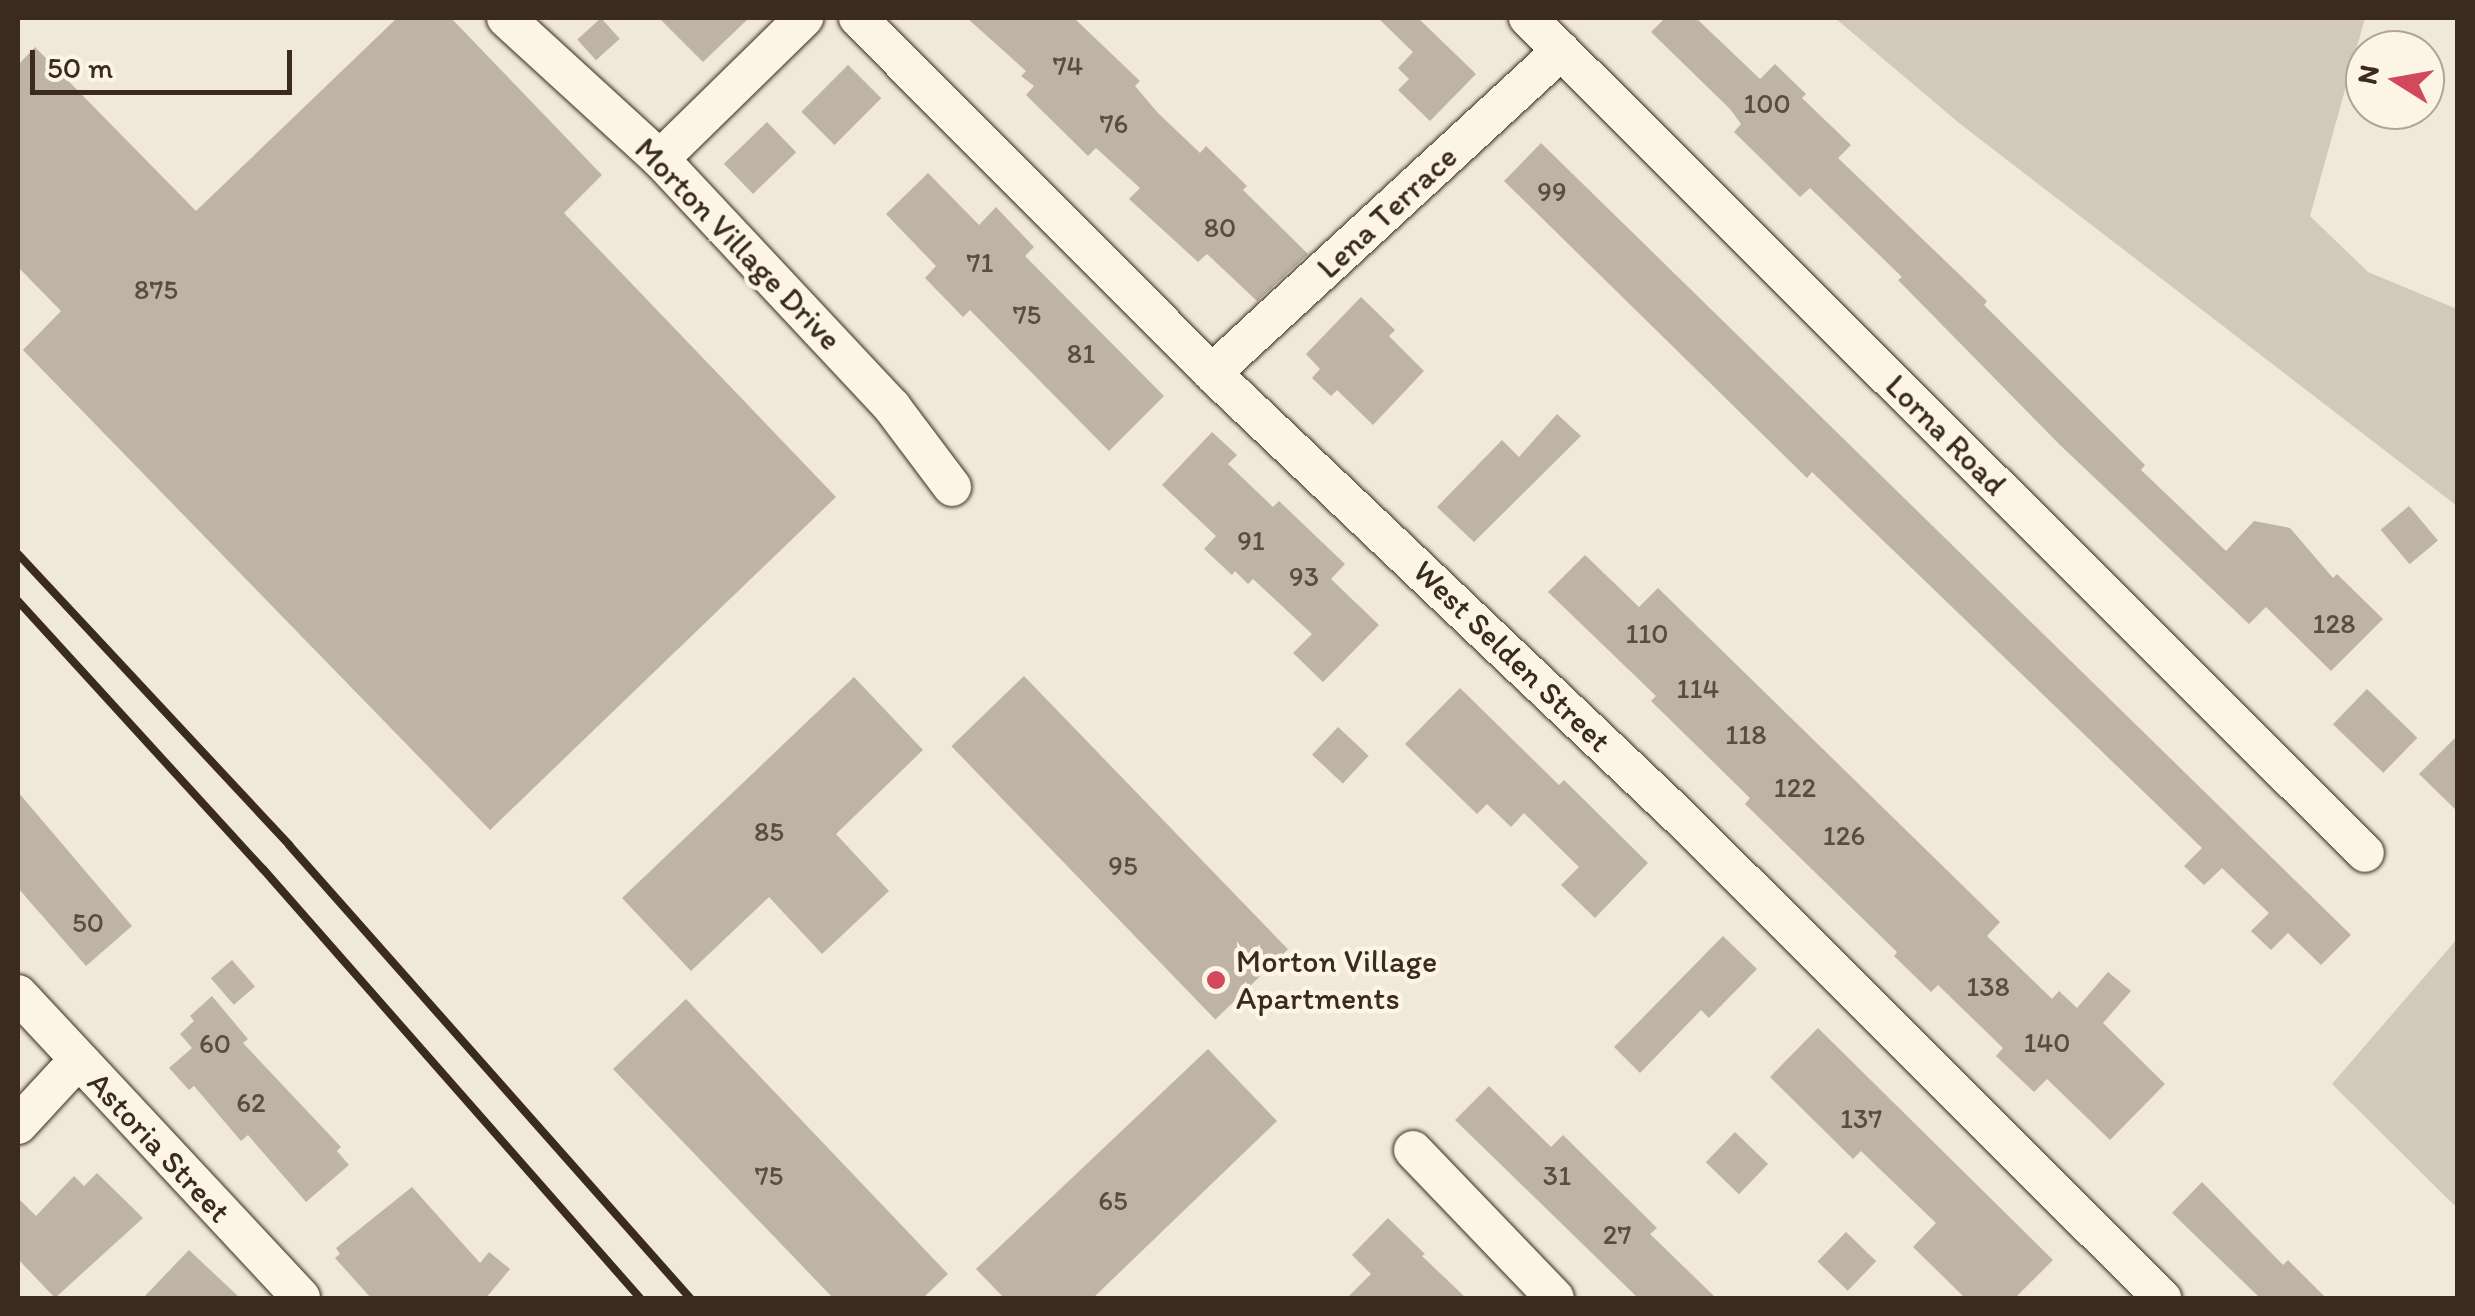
<!DOCTYPE html>
<html>
<head>
<meta charset="utf-8">
<style>
  body { margin:0 }
  #map { position:relative; width:2475px; height:1316px; overflow:hidden; background:#f0e9d9; font-family:Itim,sans-serif }
  div>[style] { position:absolute }
  [style*='--x'] { left:calc(var(--x)*1px); top:calc(var(--y)*1px); width:calc(var(--w)*1px); rotate:calc(var(--a)*1deg) }
  .green>* { inset:0; background:#d2c9ba }
  .building>* { inset:0; background:#beb3a4; transform-origin:0 0 }
  .roads { filter:drop-shadow(0 0 2px #3b2a1e) drop-shadow(0 0 2px #3b2a1e) }
  .minor>* { height:38px; margin:-19px; padding:0 19px; transform-origin:19px; border-radius:19px; background:#fcf5e5 }
  .rail>* { height:8px; margin:-4px; padding:0 4px; transform-origin:4px; border-radius:4px; background:#3b2a1e }
  .dots>* { width:28px; height:28px; translate:-50% -50%; box-sizing:border-box; border:5px solid #fcf5e5; border-radius:50% }
  span { translate:-50% -50%; white-space:nowrap; text-align:center; line-height:1.15; -webkit-text-stroke:9px #fcf5e5; paint-order:stroke }
  .number-label { font-size:28px; color:#5c4c40 }
  .number-label span { -webkit-text-stroke-width:0 }
  .street-label { font-size:32px; color:#3b2a1e }
  .poi-label { font-size:32px; color:#3b2a1e }
  .left { translate:0 -50%; text-align:left }
  .frame { position:absolute; inset:0; border:20px solid #3b2a1e; pointer-events:none }
  .north { position:absolute; left:2345px; top:30px; width:100px; height:100px; box-sizing:border-box; background:#fcf5e5; border:2px solid #afa495; border-radius:50%; rotate:281deg; font-size:28px; font-weight:700; line-height:40px; text-align:center; color:#3b2a1e }
  .north::after { content:''; display:block; margin:auto; width:35px; height:45px; background:#d1495b; clip-path:polygon(50% 0,100% 100%,50% 72%,0 100%) }
  .scale { position:absolute; left:30px; top:50px; width:262px; height:45px; box-sizing:border-box; border:5px solid #3b2a1e; border-top:0; padding-left:12px; font-size:30px; line-height:35px; white-space:nowrap; color:#3b2a1e; -webkit-text-stroke:8px #fcf5e5; paint-order:stroke }
</style>
</head>
<body>
<div id="map">
  <div class="green">
    <div style="clip-path:polygon(1835px 18px,2365px 18px,2310px 216px,2368px 272px,2457px 309px,2457px 506px,1959px 123px)"></div>
    <div style="clip-path:polygon(2457px 939px,2457px 1208px,2332px 1084px)"></div>
  </div>
  <div class="building">
    <div style="clip-path:polygon(397px 18px,451px 18px,602px 175px,564px 213px,836px 497px,490px 830px,23px 350px,61px 311px,18px 267px,18px 65px,35px 47px,196px 211px)"></div>
    <div style="left:601px;top:18px;width:28px;height:32px;rotate:48deg"></div>
    <div style="clip-path:polygon(659px 18px,749px 18px,703px 62px)"></div>
    <div style="clip-path:polygon(967px 18px,1074px 18px,1140px 81px,1135px 86px,1158px 113px,1200px 153px,1206px 146px,1247px 186px,1243px 190px,1308px 254px,1257px 301px,1207px 254px,1198px 262px,1129px 199px,1140px 188px,1096px 148px,1088px 156px,1026px 95px,1034px 86px,1021px 76px,1026px 71px)"></div>
    <div style="clip-path:polygon(1378px 18px,1418px 18px,1476px 74px,1430px 121px,1398px 90px,1409px 79px,1398px 68px,1413px 52px)"></div>
    <div style="clip-path:polygon(1665px 18px,1696px 18px,1760px 79px,1775px 64px,1806px 94px,1802px 98px,1851px 145px,1838px 158px,1987px 301px,1984px 305px,2145px 465px,2141px 470px,2226px 551px,2254px 521px,2290px 528px,2333px 578px,2337px 574px,2383px 619px,2331px 671px,2266px 607px,2249px 624px,2059px 444px,1898px 280px,1902px 277px,1810px 188px,1800px 197px,1734px 132px,1741px 124px,1730px 109px,1651px 32px)"></div>
    <div style="left:848px;top:65px;width:47px;height:66px;rotate:45deg"></div>
    <div style="left:767px;top:122px;width:42px;height:60px;rotate:46deg"></div>
    <div style="clip-path:polygon(1541px 143px,2351px 935px,2321px 965px,2288px 933px,2271px 950px,2251px 931px,2269px 913px,2222px 868px,2204px 885px,2184px 866px,2202px 848px,1812px 472px,1807px 478px,1504px 181px)"></div>
    <div style="clip-path:polygon(928px 173px,979px 225px,996px 207px,1034px 247px,1025px 256px,1164px 396px,1109px 451px,970px 310px,963px 317px,925px 278px,936px 266px,886px 214px)"></div>
    <div style="clip-path:polygon(1361px 297px,1395px 330px,1389px 336px,1424px 371px,1373px 425px,1337px 390px,1331px 396px,1312px 378px,1320px 369px,1306px 354px)"></div>
    <div style="clip-path:polygon(1557px 414px,1581px 436px,1474px 542px,1437px 507px,1502px 440px,1519px 457px)"></div>
    <div style="clip-path:polygon(1212px 432px,1237px 455px,1228px 464px,1273px 507px,1279px 501px,1345px 564px,1331px 579px,1379px 625px,1323px 682px,1293px 653px,1312px 634px,1253px 579px,1248px 584px,1235px 571px,1232px 575px,1204px 549px,1216px 536px,1162px 485px)"></div>
    <div style="left:2409px;top:506px;width:45px;height:37px;rotate:50deg"></div>
    <div style="clip-path:polygon(1585px 555px,1639px 607px,1658px 588px,2000px 922px,1987px 936px,2052px 999px,2059px 991px,2077px 1008px,2108px 972px,2131px 991px,2103px 1023px,2165px 1084px,2110px 1140px,2047px 1079px,2034px 1092px,1996px 1056px,2003px 1048px,1938px 985px,1931px 992px,1894px 956px,1897px 952px,1745px 804px,1750px 798px,1651px 701px,1656px 696px,1548px 592px)"></div>
    <div style="left:1024px;top:676px;width:380px;height:101px;rotate:46deg"></div>
    <div style="clip-path:polygon(854px 677px,923px 750px,836px 834px,889px 891px,822px 954px,769px 897px,691px 971px,622px 898px)"></div>
    <div style="clip-path:polygon(1460px 688px,1559px 785px,1564px 780px,1648px 863px,1595px 918px,1561px 885px,1579px 867px,1524px 813px,1511px 827px,1487px 804px,1477px 814px,1405px 744px)"></div>
    <div style="left:2367px;top:689px;width:70px;height:49px;rotate:44deg"></div>
    <div style="left:1338px;top:727px;width:42px;height:38px;rotate:43deg"></div>
    <div style="clip-path:polygon(2458px 735px,2458px 812px,2419px 774px)"></div>
    <div style="clip-path:polygon(18px 792px,132px 926px,86px 966px,18px 888px)"></div>
    <div style="clip-path:polygon(1723px 936px,1757px 969px,1709px 1018px,1701px 1010px,1640px 1073px,1614px 1047px)"></div>
    <div style="left:232px;top:960px;width:35px;height:28px;rotate:49deg"></div>
    <div style="clip-path:polygon(212px 996px,248px 1039px,243px 1043px,341px 1147px,337px 1151px,349px 1165px,306px 1202px,248px 1135px,241px 1141px,194px 1086px,189px 1090px,169px 1068px,192px 1048px,180px 1034px,194px 1021px,190px 1016px)"></div>
    <div style="clip-path:polygon(686px 999px,948px 1274px,923px 1298px,833px 1298px,613px 1069px)"></div>
    <div style="clip-path:polygon(1818px 1028px,2053px 1260px,2015px 1298px,1965px 1298px,1913px 1247px,1936px 1223px,1861px 1151px,1853px 1159px,1770px 1077px)"></div>
    <div style="clip-path:polygon(1208px 1049px,1277px 1121px,1093px 1298px,1004px 1298px,976px 1269px)"></div>
    <div style="clip-path:polygon(1489px 1086px,1551px 1147px,1563px 1135px,1657px 1228px,1650px 1234px,1716px 1298px,1638px 1298px,1455px 1120px)"></div>
    <div style="left:1735px;top:1132px;width:46px;height:42px;rotate:44deg"></div>
    <div style="clip-path:polygon(97px 1173px,143px 1218px,55px 1298px,18px 1259px,18px 1198px,36px 1216px,74px 1176px,84px 1186px)"></div>
    <div style="clip-path:polygon(2202px 1182px,2283px 1265px,2288px 1260px,2326px 1298px,2260px 1298px,2172px 1213px)"></div>
    <div style="clip-path:polygon(412px 1187px,480px 1263px,489px 1252px,510px 1269px,486px 1298px,371px 1298px,335px 1258px,340px 1254px,336px 1248px)"></div>
    <div style="clip-path:polygon(1388px 1218px,1425px 1254px,1422px 1256px,1466px 1298px,1347px 1298px,1371px 1274px,1352px 1255px)"></div>
    <div style="left:1846px;top:1232px;width:42px;height:41px;rotate:44deg"></div>
    <div style="clip-path:polygon(189px 1250px,240px 1298px,143px 1298px)"></div>
  </div>
  <div class="roads">
    <div class="minor">
      <div style="--x:506;--y:18;--w:209;--a:42.5"></div>
      <div style="--x:660;--y:159;--w:340;--a:46.9"></div>
      <div style="--x:892;--y:407;--w:100;--a:53.1"></div>
      <div style="--x:858;--y:18;--w:501;--a:45.08"></div>
      <div style="--x:1212;--y:373;--w:647;--a:43.5"></div>
      <div style="--x:1681;--y:818;--w:680;--a:44.94"></div>
      <div style="--x:1528;--y:18;--w:1182;--a:44.93"></div>
      <div style="--x:660;--y:159;--w:202;--a:-44.4"></div>
      <div style="--x:1212;--y:373;--w:475;--a:-42.7"></div>
      <div style="--x:18;--y:994;--w:415;--a:47"></div>
      <div style="--x:18;--y:1125;--w:88;--a:-47.3"></div>
      <div style="--x:1413;--y:1150;--w:205;--a:46.2"></div>
    </div>
  </div>
  <div class="rail">
    <div style="--x:18;--y:554;--w:398;--a:47"></div>
    <div style="--x:289;--y:845;--w:605;--a:48.48"></div>
    <div style="--x:18;--y:601;--w:363;--a:47.6"></div>
    <div style="--x:263;--y:869;--w:571;--a:48.69"></div>
  </div>
  <div class="dots">
    <div style="left:1216px;top:980px;background:#d1495b"></div>
  </div>
  <div class="number-label">
    <span style="left:1068px;top:65px">74</span>
    <span style="left:1767px;top:103px">100</span>
    <span style="left:1114px;top:123px">76</span>
    <span style="left:1552px;top:191px">99</span>
    <span style="left:1220px;top:227px">80</span>
    <span style="left:980px;top:262px">71</span>
    <span style="left:156px;top:289px">875</span>
    <span style="left:1027px;top:314px">75</span>
    <span style="left:1081px;top:353px">81</span>
    <span style="left:1251px;top:540px">91</span>
    <span style="left:1304px;top:576px">93</span>
    <span style="left:2334px;top:623px">128</span>
    <span style="left:1647px;top:633px">110</span>
    <span style="left:1698px;top:688px">114</span>
    <span style="left:1746px;top:734px">118</span>
    <span style="left:1795px;top:787px">122</span>
    <span style="left:769px;top:831px">85</span>
    <span style="left:1844px;top:835px">126</span>
    <span style="left:1123px;top:865px">95</span>
    <span style="left:88px;top:922px">50</span>
    <span style="left:1988px;top:986px">138</span>
    <span style="left:2047px;top:1042px">140</span>
    <span style="left:215px;top:1043px">60</span>
    <span style="left:251px;top:1102px">62</span>
    <span style="left:1861px;top:1118px">137</span>
    <span style="left:769px;top:1175px">75</span>
    <span style="left:1557px;top:1175px">31</span>
    <span style="left:1113px;top:1200px">65</span>
    <span style="left:1617px;top:1234px">27</span>
  </div>
  <div class="street-label">
    <span style="left:1387px;top:212px;rotate:-43deg">Lena Terrace</span>
    <span style="left:738px;top:244px;rotate:46deg">Morton Village Drive</span>
    <span style="left:1946px;top:435px;rotate:45deg">Lorna Road</span>
    <span style="left:1512px;top:656px;rotate:44deg">West Selden Street</span>
    <span style="left:159px;top:1147px;rotate:47deg">Astoria Street</span>
  </div>
  <div class="poi-label">
    <span class="left" style="left:1236px;top:980px">Morton Village<br>Apartments</span>
  </div>
  <div class="frame"></div>
  <div class="north">N</div>
  <div class="scale">50 m</div>
</div>
</body>
</html>
